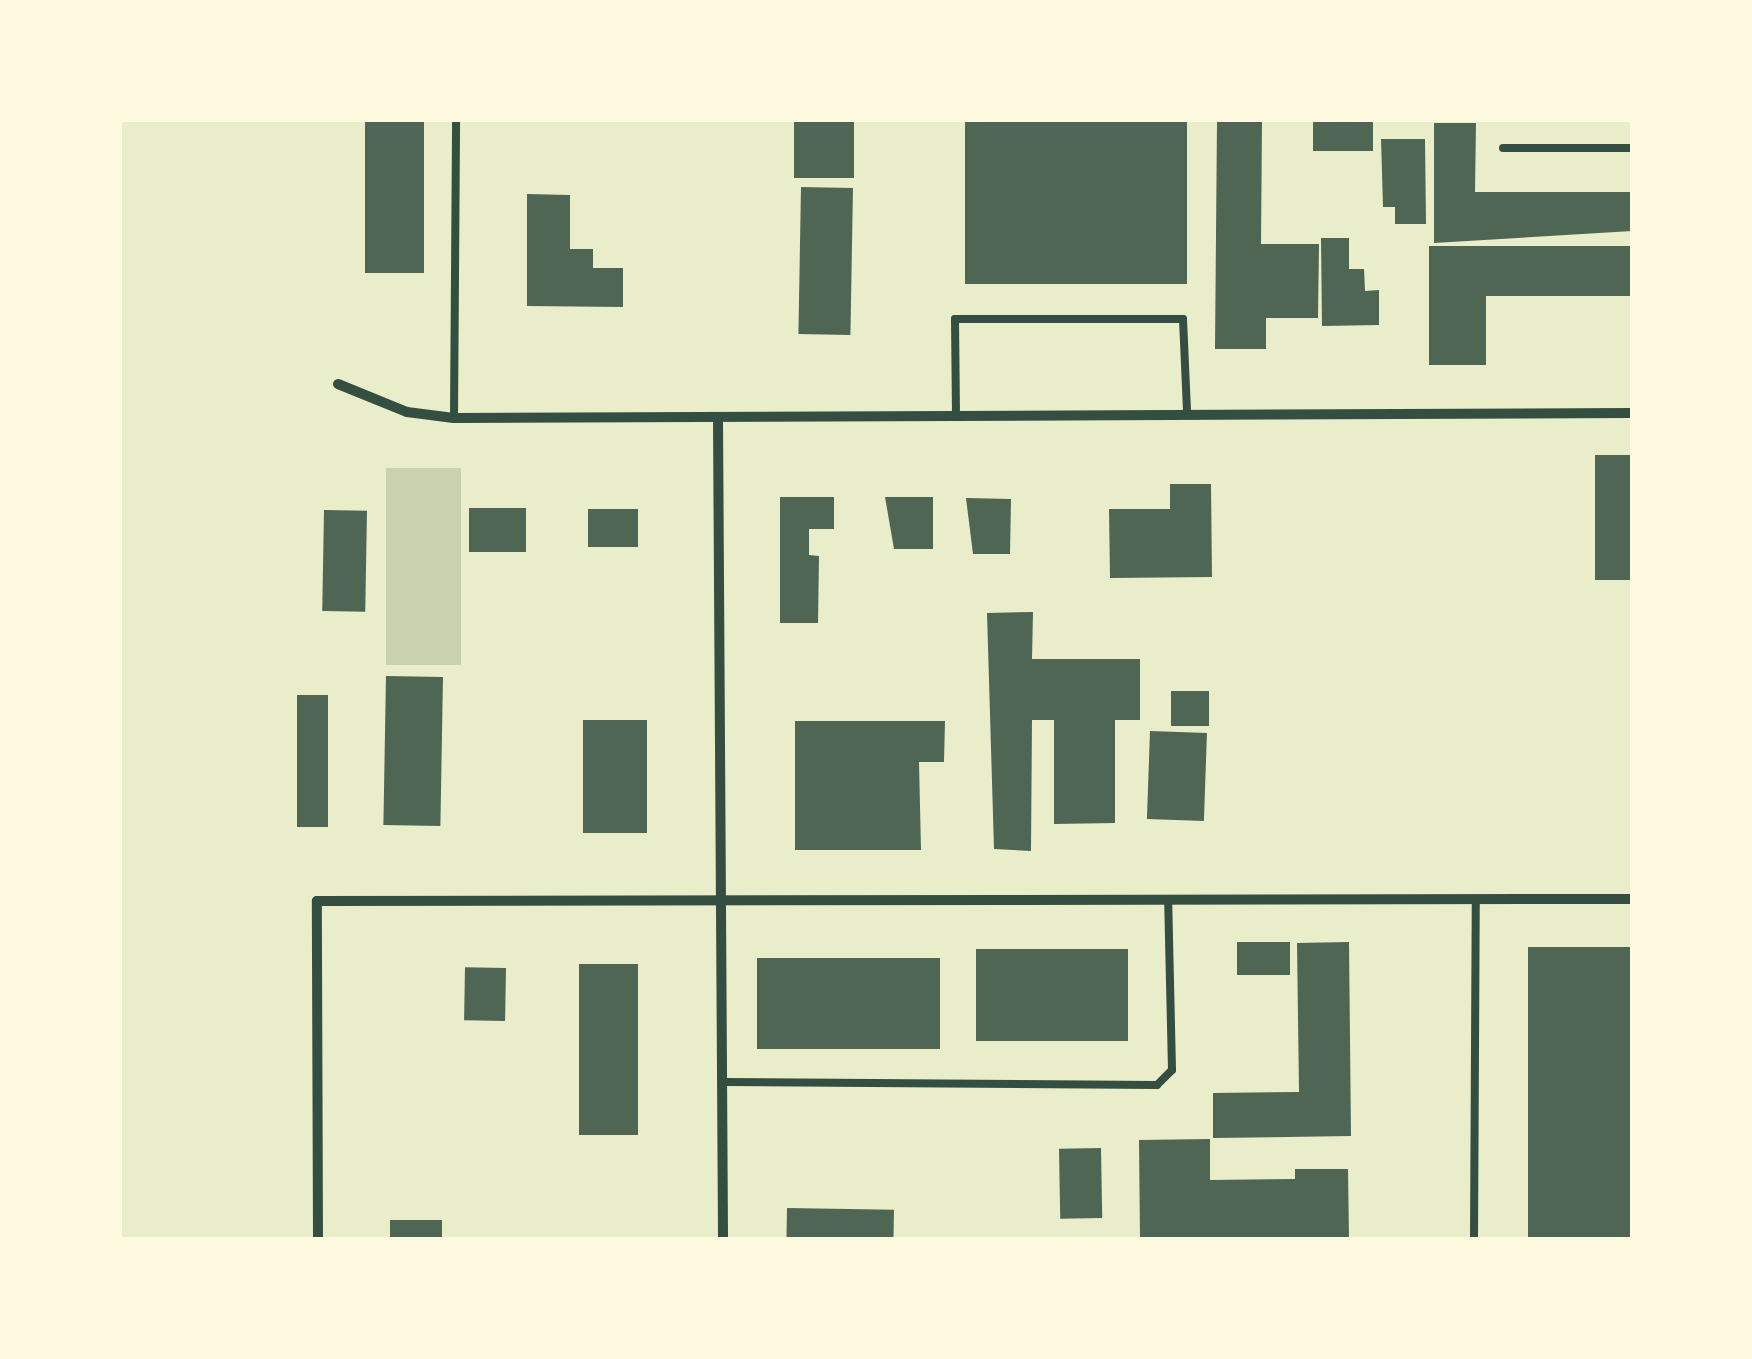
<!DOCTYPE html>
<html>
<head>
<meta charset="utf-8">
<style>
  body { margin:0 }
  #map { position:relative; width:1752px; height:1359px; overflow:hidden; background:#e9edc9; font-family:Lato,sans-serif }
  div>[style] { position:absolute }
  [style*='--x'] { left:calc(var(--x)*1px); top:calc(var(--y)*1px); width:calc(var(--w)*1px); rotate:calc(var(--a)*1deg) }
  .green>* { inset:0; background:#cad2ad; transform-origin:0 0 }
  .building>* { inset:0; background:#4f6655; transform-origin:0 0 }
  .service>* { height:8px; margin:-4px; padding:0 4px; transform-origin:4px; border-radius:4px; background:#344e41 }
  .minor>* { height:10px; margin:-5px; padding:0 5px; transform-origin:5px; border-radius:5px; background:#344e41 }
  span { translate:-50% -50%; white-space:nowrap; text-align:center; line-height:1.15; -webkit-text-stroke:10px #fefae0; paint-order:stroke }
  .frame { position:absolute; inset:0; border:122px solid #fefae0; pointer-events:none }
</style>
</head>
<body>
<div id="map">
  <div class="green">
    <div style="left:461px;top:468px;width:197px;height:75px;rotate:90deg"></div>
  </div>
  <div class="building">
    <div style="left:365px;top:120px;width:59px;height:153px"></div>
    <div style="left:794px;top:120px;width:60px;height:58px"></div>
    <div style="left:965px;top:120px;width:222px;height:164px"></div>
    <div style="clip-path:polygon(1217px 121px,1262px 122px,1261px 244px,1319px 244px,1318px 318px,1266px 318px,1266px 349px,1215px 349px)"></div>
    <div style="left:1313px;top:122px;width:60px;height:29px"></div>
    <div style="clip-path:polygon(1434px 123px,1476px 123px,1475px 192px,1632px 192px,1632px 231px,1434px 243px)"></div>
    <div style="clip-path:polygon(1381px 139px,1425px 139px,1426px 224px,1395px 224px,1395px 207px,1383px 207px)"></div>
    <div style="left:801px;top:187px;width:52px;height:147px;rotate:1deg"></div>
    <div style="clip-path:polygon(527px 194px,570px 195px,570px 249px,593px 249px,593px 268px,623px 268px,623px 307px,527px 306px)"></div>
    <div style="clip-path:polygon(1321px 238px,1349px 238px,1349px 269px,1364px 269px,1365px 291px,1379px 290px,1379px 325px,1322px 326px)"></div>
    <div style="clip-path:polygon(1429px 246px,1632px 246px,1632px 296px,1486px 296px,1486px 365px,1429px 365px)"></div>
    <div style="left:1595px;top:455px;width:37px;height:125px"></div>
    <div style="clip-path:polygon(1170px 484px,1211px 484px,1212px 577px,1110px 578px,1109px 509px,1170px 509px)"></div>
    <div style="clip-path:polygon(780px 497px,834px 497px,834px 529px,809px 529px,809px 555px,819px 556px,818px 623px,780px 623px)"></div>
    <div style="clip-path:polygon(885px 497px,933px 497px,933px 549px,894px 549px)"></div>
    <div style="clip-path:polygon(966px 498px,1011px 499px,1010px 554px,973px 554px)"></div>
    <div style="left:469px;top:508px;width:57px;height:44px"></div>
    <div style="left:588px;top:509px;width:50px;height:38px"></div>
    <div style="left:324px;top:510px;width:43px;height:101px;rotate:1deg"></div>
    <div style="clip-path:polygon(1033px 612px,1032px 659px,1140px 659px,1140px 720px,1115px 720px,1115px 823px,1054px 824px,1054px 720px,1032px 720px,1031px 851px,994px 849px,987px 613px)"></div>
    <div style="left:386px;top:676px;width:57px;height:149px;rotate:1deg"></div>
    <div style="left:1171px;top:691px;width:38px;height:35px"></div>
    <div style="left:297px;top:695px;width:31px;height:132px"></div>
    <div style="left:583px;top:720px;width:64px;height:113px"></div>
    <div style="clip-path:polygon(795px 721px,945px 721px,944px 762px,919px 762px,921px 850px,795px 850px)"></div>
    <div style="left:1150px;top:731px;width:57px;height:88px;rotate:2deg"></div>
    <div style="left:1290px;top:942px;width:33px;height:53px;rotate:90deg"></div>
    <div style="clip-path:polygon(1349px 942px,1351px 1136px,1213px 1138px,1213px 1093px,1299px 1092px,1297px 943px)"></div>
    <div style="left:1632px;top:947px;width:292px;height:104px;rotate:90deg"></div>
    <div style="left:976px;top:949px;width:152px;height:92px"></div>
    <div style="left:940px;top:958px;width:91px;height:183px;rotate:90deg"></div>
    <div style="left:579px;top:964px;width:59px;height:171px"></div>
    <div style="left:506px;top:968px;width:53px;height:41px;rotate:91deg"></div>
    <div style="clip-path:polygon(1210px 1139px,1210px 1180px,1295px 1179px,1295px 1169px,1348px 1169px,1349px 1239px,1140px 1239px,1139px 1140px)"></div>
    <div style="left:1101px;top:1148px;width:70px;height:42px;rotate:89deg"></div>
    <div style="left:787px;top:1208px;width:107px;height:31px;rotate:1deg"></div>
    <div style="left:390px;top:1220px;width:52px;height:19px"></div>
  </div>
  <div class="service">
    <div style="--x:1503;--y:148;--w:129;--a:0"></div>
    <div style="--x:956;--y:415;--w:96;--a:-90.6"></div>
    <div style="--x:955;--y:319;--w:228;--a:0"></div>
    <div style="--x:1183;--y:319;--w:93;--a:87.5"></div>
    <div style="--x:454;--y:418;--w:298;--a:-89.6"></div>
    <div style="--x:724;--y:1082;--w:433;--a:0.4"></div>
    <div style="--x:1157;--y:1085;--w:21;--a:-45"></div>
    <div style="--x:1172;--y:1070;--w:171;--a:-91.3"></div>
    <div style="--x:1474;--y:1239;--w:339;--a:-89.7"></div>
  </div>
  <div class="minor">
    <div style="--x:338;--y:384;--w:74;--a:22.1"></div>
    <div style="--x:407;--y:412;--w:47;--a:7.3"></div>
    <div style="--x:454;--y:418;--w:1178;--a:-0.24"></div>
    <div style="--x:718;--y:418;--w:821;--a:89.65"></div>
    <div style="--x:318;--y:1239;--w:338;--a:-90.2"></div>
    <div style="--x:317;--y:901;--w:1315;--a:-0.09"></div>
  </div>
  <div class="frame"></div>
</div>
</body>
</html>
